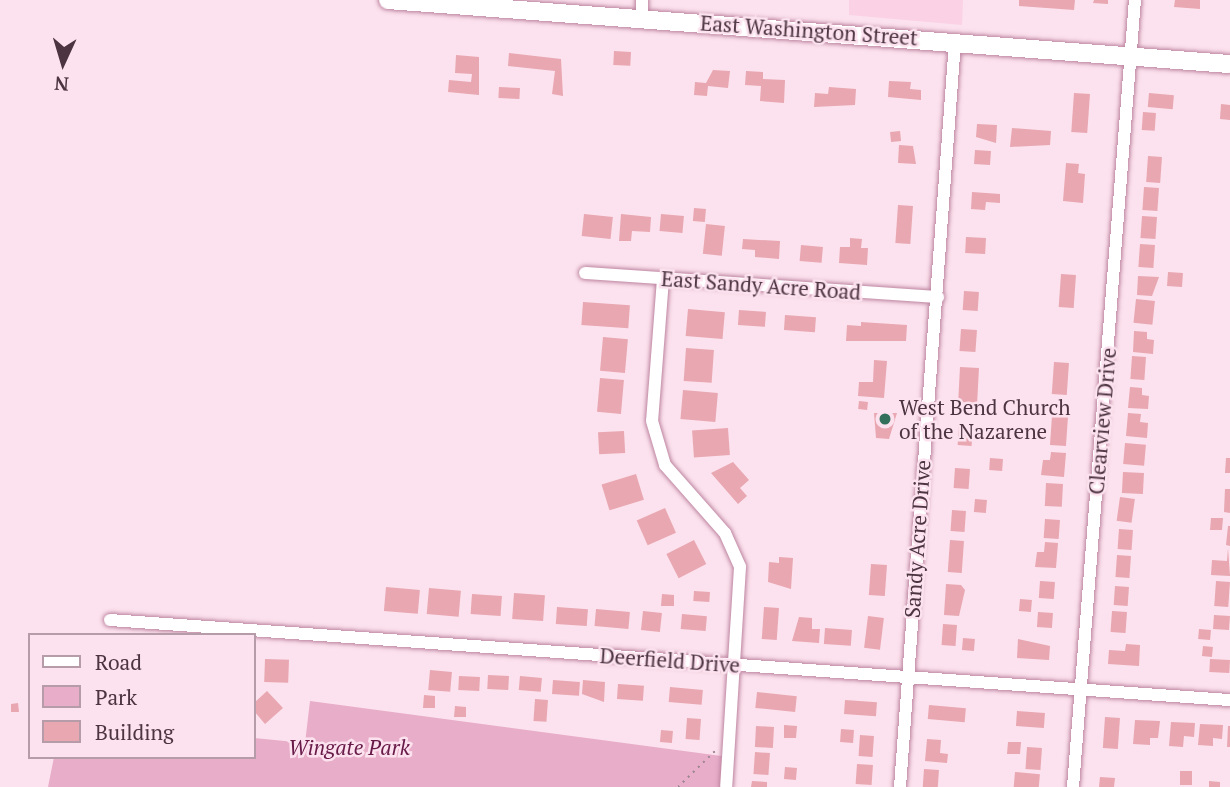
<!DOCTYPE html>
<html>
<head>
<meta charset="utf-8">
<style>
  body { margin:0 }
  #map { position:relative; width:1230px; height:787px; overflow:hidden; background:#fce2ee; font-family:"PT Serif",serif }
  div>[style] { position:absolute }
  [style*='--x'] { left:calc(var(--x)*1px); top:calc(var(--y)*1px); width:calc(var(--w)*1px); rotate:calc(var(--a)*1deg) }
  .built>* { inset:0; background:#fbd1e5 }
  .green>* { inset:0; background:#e8adc9 }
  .building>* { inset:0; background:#e8a7b1; transform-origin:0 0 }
  .path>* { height:2px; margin-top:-1px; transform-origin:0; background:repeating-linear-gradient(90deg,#a08793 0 2px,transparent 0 7px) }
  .roads { filter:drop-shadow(0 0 2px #bd84a0) drop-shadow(0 0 2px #bd84a0) }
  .street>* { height:12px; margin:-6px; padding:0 6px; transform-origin:6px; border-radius:6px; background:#fff }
  .primary>* { height:18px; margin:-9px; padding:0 9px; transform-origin:9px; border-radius:9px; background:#fff }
  .dots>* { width:19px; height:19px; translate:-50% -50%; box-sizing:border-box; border:4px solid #fce2ee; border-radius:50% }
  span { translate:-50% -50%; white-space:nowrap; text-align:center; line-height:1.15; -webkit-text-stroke:5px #fce2ee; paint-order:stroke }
  .street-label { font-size:21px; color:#4c3440 }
  .poi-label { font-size:21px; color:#4c3440 }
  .left { translate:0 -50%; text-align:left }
  .park-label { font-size:21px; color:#681a48; font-style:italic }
  .legend { position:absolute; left:28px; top:633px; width:228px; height:126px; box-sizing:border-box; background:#fce2ee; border:2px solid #b69ca8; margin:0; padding:9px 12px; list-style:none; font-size:21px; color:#4c3440 }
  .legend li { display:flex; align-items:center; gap:14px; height:35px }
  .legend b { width:35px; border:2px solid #b69ca8 }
  .north { position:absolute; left:28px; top:28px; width:70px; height:70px; -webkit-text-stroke:5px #fce2ee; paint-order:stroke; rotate:184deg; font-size:19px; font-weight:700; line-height:28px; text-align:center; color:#4c3440 }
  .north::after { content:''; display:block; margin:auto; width:24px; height:32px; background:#4c3440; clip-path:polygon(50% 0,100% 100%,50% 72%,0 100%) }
</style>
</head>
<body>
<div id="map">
  <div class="built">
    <div style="clip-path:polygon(849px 0,963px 0,962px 25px,849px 15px)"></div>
  </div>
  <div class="green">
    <div style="clip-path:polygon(310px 701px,729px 757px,727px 787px,48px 787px,54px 757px,254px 757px,254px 738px,305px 743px)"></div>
  </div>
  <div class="building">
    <div style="clip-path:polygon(1019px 0,1075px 0,1074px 10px,1019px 6px)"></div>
    <div style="clip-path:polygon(1094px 0,1108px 0,1108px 4px,1093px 3px)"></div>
    <div style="clip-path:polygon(1175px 0,1200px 0,1200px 9px,1174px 7px)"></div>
    <div style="left:614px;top:51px;width:17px;height:14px;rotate:3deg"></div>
    <div style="clip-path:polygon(509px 53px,561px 59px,563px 96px,552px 94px,555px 71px,508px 66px)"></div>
    <div style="clip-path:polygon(456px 55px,479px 57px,479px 95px,448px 92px,449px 80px,471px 82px,472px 74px,455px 73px)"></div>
    <div style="clip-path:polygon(713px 70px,730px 71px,728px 88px,708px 86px,707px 96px,694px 95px,695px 82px,706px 83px)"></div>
    <div style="clip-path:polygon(746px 71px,763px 72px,763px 79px,785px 80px,784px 103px,760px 101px,761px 86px,745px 85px)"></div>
    <div style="clip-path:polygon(889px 81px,911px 82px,910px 89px,921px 90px,921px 100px,888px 97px)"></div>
    <div style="left:499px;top:87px;width:21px;height:11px;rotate:3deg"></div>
    <div style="clip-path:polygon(829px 87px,856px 89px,855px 105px,814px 107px,815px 93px,828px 94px)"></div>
    <div style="left:1074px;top:93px;width:16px;height:39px;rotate:4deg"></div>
    <div style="left:1149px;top:93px;width:25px;height:14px;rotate:5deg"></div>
    <div style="clip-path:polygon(1221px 104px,1230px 105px,1230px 120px,1220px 119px)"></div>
    <div style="left:1143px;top:112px;width:13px;height:18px;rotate:4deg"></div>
    <div style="clip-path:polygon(977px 124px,997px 125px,996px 143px,976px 137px)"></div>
    <div style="clip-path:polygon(1012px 128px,1051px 131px,1050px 145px,1010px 147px)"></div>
    <div style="left:900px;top:131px;width:10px;height:10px;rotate:84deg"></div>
    <div style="clip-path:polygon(899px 145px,913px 146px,916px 164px,898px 163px)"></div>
    <div style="left:975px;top:150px;width:16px;height:14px;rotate:4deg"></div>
    <div style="left:1148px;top:156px;width:14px;height:26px;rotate:4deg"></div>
    <div style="clip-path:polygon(1066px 163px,1079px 164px,1078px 173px,1085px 174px,1083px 203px,1063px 201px)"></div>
    <div style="left:1144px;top:187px;width:15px;height:23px;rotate:4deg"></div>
    <div style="clip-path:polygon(972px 192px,1000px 194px,1000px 203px,986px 202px,985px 210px,971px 209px)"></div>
    <div style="left:898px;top:205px;width:15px;height:38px;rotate:4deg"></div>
    <div style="left:694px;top:208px;width:12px;height:13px;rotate:5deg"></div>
    <div style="left:584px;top:214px;width:29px;height:22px;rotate:6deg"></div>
    <div style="clip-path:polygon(621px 214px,651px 217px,650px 232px,632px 231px,631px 241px,619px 241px)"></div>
    <div style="left:661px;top:214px;width:23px;height:17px;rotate:5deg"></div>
    <div style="left:1142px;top:216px;width:15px;height:22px;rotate:4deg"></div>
    <div style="left:706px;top:224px;width:19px;height:30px;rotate:6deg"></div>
    <div style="left:966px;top:237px;width:20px;height:16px;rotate:3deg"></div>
    <div style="clip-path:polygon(850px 238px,862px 239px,861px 248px,868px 248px,867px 265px,839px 263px,840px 247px,850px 247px)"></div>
    <div style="clip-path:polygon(743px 239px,780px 241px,779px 259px,755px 257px,755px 250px,742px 249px)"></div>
    <div style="left:1140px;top:244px;width:15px;height:23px;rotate:4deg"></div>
    <div style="left:801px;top:245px;width:22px;height:16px;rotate:5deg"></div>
    <div style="left:1168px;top:272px;width:15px;height:14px;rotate:4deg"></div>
    <div style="left:1061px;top:274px;width:15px;height:33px;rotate:4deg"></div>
    <div style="clip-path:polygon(1138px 276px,1159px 277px,1152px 296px,1137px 295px)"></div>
    <div style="left:964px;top:291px;width:15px;height:19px;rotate:4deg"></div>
    <div style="left:1136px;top:299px;width:19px;height:24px;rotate:6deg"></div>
    <div style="left:583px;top:302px;width:47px;height:23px;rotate:4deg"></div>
    <div style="left:688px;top:309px;width:37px;height:27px;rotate:5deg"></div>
    <div style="left:739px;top:310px;width:27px;height:15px;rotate:4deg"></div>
    <div style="left:785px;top:315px;width:31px;height:15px;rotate:4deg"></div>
    <div style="clip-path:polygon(861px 322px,907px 325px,906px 341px,846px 341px,847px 325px,861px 326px)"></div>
    <div style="left:961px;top:329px;width:16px;height:22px;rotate:4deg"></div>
    <div style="clip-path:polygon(1134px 331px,1147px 332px,1147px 339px,1154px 340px,1153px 354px,1133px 352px)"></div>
    <div style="left:603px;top:337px;width:25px;height:34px;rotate:5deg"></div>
    <div style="left:686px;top:348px;width:28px;height:33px;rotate:4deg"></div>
    <div style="left:1132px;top:356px;width:14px;height:23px;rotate:4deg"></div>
    <div style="clip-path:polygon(874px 360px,887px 361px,884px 398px,858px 396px,859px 382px,873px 382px)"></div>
    <div style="left:1054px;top:362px;width:15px;height:32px;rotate:4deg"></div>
    <div style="left:960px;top:367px;width:19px;height:35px;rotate:3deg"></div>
    <div style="left:600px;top:378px;width:24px;height:34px;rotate:5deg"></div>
    <div style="clip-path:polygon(1130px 387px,1142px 388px,1142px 395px,1149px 396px,1148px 409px,1128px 408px)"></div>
    <div style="left:683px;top:390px;width:35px;height:29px;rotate:5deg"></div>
    <div style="left:859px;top:401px;width:9px;height:8px;rotate:6deg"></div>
    <div style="clip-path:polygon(874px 413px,897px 413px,889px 439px,876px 438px)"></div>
    <div style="clip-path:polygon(1128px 413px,1141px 414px,1140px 422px,1148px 423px,1147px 438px,1126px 436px)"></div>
    <div style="left:1052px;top:416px;width:16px;height:29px;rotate:4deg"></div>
    <div style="left:959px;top:425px;width:14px;height:20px;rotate:4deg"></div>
    <div style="left:728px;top:428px;width:27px;height:36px;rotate:86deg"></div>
    <div style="left:624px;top:431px;width:22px;height:26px;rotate:87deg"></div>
    <div style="left:1125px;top:443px;width:21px;height:21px;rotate:5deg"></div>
    <div style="clip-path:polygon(1051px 452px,1066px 453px,1064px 477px,1041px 475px,1043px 460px,1050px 460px)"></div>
    <div style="left:990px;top:458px;width:13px;height:12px;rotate:4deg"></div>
    <div style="clip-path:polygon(1226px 458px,1230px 458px,1230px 473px,1225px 473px)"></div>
    <div style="clip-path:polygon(733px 462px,749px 480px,740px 488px,747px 496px,738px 504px,711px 473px)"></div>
    <div style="left:955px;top:468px;width:15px;height:20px;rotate:4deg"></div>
    <div style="left:1123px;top:472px;width:21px;height:21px;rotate:3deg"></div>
    <div style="left:636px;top:474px;width:27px;height:36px;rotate:73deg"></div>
    <div style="left:1046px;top:483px;width:17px;height:23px;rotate:3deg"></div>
    <div style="clip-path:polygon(1225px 489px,1230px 489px,1230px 513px,1224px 512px)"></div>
    <div style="left:1120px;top:497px;width:15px;height:24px;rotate:8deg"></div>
    <div style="left:975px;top:499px;width:12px;height:13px;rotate:5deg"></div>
    <div style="left:665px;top:508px;width:27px;height:31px;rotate:66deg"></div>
    <div style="left:952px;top:510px;width:14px;height:21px;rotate:4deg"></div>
    <div style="clip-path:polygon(1211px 518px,1223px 518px,1222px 530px,1210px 530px)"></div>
    <div style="left:1045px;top:519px;width:15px;height:19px;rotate:4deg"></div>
    <div style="clip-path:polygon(1228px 526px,1230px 526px,1230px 546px,1226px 545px)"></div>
    <div style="left:1119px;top:529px;width:14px;height:20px;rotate:4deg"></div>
    <div style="left:694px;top:540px;width:27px;height:31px;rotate:63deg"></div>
    <div style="left:950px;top:540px;width:14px;height:32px;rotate:4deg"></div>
    <div style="clip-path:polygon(1045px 542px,1058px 543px,1056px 568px,1035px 567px,1037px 552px,1044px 552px)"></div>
    <div style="clip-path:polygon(1228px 548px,1230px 576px,1211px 575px,1212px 560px,1227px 561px)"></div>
    <div style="left:1117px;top:555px;width:14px;height:22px;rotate:4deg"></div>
    <div style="clip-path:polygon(779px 557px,793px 558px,791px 589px,768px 582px,769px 562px,779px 563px)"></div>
    <div style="left:871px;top:564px;width:16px;height:31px;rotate:4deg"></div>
    <div style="left:1040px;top:581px;width:15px;height:17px;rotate:4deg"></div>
    <div style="left:1216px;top:581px;width:14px;height:25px;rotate:4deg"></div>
    <div style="clip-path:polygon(946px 584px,961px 585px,965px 590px,959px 616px,944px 615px)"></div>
    <div style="left:1115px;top:586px;width:14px;height:19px;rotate:4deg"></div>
    <div style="left:386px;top:587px;width:34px;height:24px;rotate:5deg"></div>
    <div style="left:429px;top:588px;width:32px;height:26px;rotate:5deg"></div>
    <div style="left:694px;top:591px;width:16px;height:10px;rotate:4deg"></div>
    <div style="left:514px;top:593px;width:31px;height:26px;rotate:4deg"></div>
    <div style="left:472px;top:594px;width:30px;height:20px;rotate:4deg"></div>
    <div style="clip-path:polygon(662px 594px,674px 595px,674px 606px,661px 606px)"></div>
    <div style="left:1020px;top:599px;width:12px;height:12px;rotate:5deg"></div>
    <div style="left:557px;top:607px;width:31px;height:17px;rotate:4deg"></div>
    <div style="left:764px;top:607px;width:15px;height:32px;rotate:4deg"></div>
    <div style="left:596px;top:609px;width:34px;height:17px;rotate:5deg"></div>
    <div style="left:643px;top:611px;width:19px;height:19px;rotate:6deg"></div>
    <div style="left:1112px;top:611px;width:15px;height:21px;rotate:4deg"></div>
    <div style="left:1038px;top:612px;width:15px;height:15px;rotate:4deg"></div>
    <div style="left:682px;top:614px;width:25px;height:15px;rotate:5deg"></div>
    <div style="left:1214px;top:615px;width:16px;height:14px;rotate:4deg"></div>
    <div style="left:868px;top:616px;width:16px;height:32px;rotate:7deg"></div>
    <div style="clip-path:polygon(799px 617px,812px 618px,812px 629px,820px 629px,819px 643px,792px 641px)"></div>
    <div style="left:943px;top:624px;width:14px;height:21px;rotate:4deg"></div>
    <div style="left:825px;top:628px;width:27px;height:16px;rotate:4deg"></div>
    <div style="left:1199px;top:629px;width:12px;height:10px;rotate:5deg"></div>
    <div style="left:963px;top:638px;width:12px;height:12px;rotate:5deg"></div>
    <div style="clip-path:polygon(1018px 639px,1050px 646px,1049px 660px,1017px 658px)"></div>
    <div style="clip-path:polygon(1126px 644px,1140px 645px,1139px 666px,1108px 664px,1109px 650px,1125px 651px)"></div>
    <div style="left:1203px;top:646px;width:10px;height:10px;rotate:6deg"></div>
    <div style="left:265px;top:659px;width:24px;height:23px;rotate:2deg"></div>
    <div style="left:1210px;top:659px;width:20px;height:13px;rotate:3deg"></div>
    <div style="left:430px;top:670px;width:22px;height:20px;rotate:5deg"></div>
    <div style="left:488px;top:675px;width:21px;height:14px;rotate:3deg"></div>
    <div style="left:459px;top:676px;width:21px;height:14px;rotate:3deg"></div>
    <div style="left:520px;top:676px;width:22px;height:14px;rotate:5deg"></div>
    <div style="left:553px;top:680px;width:27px;height:14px;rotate:4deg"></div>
    <div style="clip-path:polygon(583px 680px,605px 682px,604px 702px,582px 694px)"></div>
    <div style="left:618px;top:684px;width:26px;height:15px;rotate:4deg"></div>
    <div style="left:670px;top:687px;width:33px;height:15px;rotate:5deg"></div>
    <div style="clip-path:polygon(267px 691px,283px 708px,265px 724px,254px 711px,254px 703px)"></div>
    <div style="left:757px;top:692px;width:40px;height:16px;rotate:6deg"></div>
    <div style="clip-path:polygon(424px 695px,435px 696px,435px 708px,423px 708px)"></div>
    <div style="left:535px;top:699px;width:13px;height:22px;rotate:4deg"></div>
    <div style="left:845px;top:700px;width:32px;height:14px;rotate:4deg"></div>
    <div style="clip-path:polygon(18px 703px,19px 712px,11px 712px,11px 704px)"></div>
    <div style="left:929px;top:705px;width:37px;height:14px;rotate:5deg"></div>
    <div style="clip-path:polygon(455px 706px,466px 707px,466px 717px,454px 717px)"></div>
    <div style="left:1017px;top:711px;width:28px;height:15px;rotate:4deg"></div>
    <div style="left:1105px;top:717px;width:15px;height:31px;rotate:4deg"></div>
    <div style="left:687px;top:718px;width:14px;height:21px;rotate:4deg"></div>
    <div style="clip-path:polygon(1135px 720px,1160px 721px,1158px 738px,1150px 738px,1150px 745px,1133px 744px)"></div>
    <div style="clip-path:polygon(1171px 722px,1195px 723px,1194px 737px,1184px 736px,1183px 747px,1169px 746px)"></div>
    <div style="clip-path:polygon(1200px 724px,1223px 725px,1222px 739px,1213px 738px,1213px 746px,1198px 745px)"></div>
    <div style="clip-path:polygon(784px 725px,797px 726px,796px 738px,784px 738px)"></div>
    <div style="left:756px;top:726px;width:18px;height:21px;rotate:3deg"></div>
    <div style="clip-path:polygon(1228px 726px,1230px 726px,1230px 747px,1227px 747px)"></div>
    <div style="left:841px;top:729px;width:13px;height:13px;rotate:4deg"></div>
    <div style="left:661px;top:730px;width:12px;height:12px;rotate:5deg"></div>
    <div style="left:860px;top:735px;width:14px;height:21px;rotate:4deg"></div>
    <div style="clip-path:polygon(927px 739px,941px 740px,940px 753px,948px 754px,947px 763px,925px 761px)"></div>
    <div style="clip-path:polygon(1008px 742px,1021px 742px,1020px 754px,1007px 754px)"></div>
    <div style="left:1027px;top:747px;width:15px;height:22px;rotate:4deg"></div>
    <div style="left:755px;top:752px;width:15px;height:22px;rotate:4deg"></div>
    <div style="left:857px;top:764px;width:16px;height:20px;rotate:4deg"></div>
    <div style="left:785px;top:767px;width:12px;height:12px;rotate:5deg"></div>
    <div style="left:924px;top:769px;width:15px;height:18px;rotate:4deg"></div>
    <div style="left:1180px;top:771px;width:12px;height:14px"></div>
    <div style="left:1015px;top:772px;width:25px;height:15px;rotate:5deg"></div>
    <div style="clip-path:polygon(1100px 777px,1115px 778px,1114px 787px,1099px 787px)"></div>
    <div style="clip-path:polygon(752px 781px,767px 782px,767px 787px,751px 787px)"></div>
    <div style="clip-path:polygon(1209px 781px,1220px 782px,1220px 787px,1209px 787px)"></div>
  </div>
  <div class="path">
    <div style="--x:678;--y:787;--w:52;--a:-44.2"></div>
  </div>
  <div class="roads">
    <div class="street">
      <div style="--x:642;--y:17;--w:17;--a:-90"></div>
      <div style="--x:585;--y:273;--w:354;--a:3.9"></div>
      <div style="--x:663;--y:279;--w:142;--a:94.4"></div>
      <div style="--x:652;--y:421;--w:46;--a:73.5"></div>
      <div style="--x:665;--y:465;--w:91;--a:48.6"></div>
      <div style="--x:725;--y:533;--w:37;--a:66"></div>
      <div style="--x:740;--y:567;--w:220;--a:93.6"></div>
      <div style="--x:110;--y:620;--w:1123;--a:4.09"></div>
      <div style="--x:900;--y:787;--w:748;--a:-85.78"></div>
      <div style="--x:1073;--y:787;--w:789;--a:-85.5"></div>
    </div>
    <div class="primary">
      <div style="--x:388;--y:0;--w:844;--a:4.35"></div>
    </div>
  </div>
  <div class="dots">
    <div style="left:885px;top:419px;background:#33705b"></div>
  </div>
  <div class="street-label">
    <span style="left:809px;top:30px;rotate:4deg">East Washington Street</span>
    <span style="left:761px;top:285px;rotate:4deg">East Sandy Acre Road</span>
    <span style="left:1102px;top:421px;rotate:-85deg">Clearview Drive</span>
    <span style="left:917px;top:539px;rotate:-86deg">Sandy Acre Drive</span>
    <span style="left:670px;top:660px;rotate:4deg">Deerfield Drive</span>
  </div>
  <div class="poi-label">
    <span class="left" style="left:899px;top:419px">West Bend Church<br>of the Nazarene</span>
  </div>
  <div class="park-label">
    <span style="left:349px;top:747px">Wingate Park</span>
  </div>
  <ul class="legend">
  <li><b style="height:9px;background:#fff"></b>Road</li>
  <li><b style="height:19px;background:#e8adc9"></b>Park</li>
  <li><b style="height:19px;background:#e8a7b1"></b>Building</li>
  </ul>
  <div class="north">N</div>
</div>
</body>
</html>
